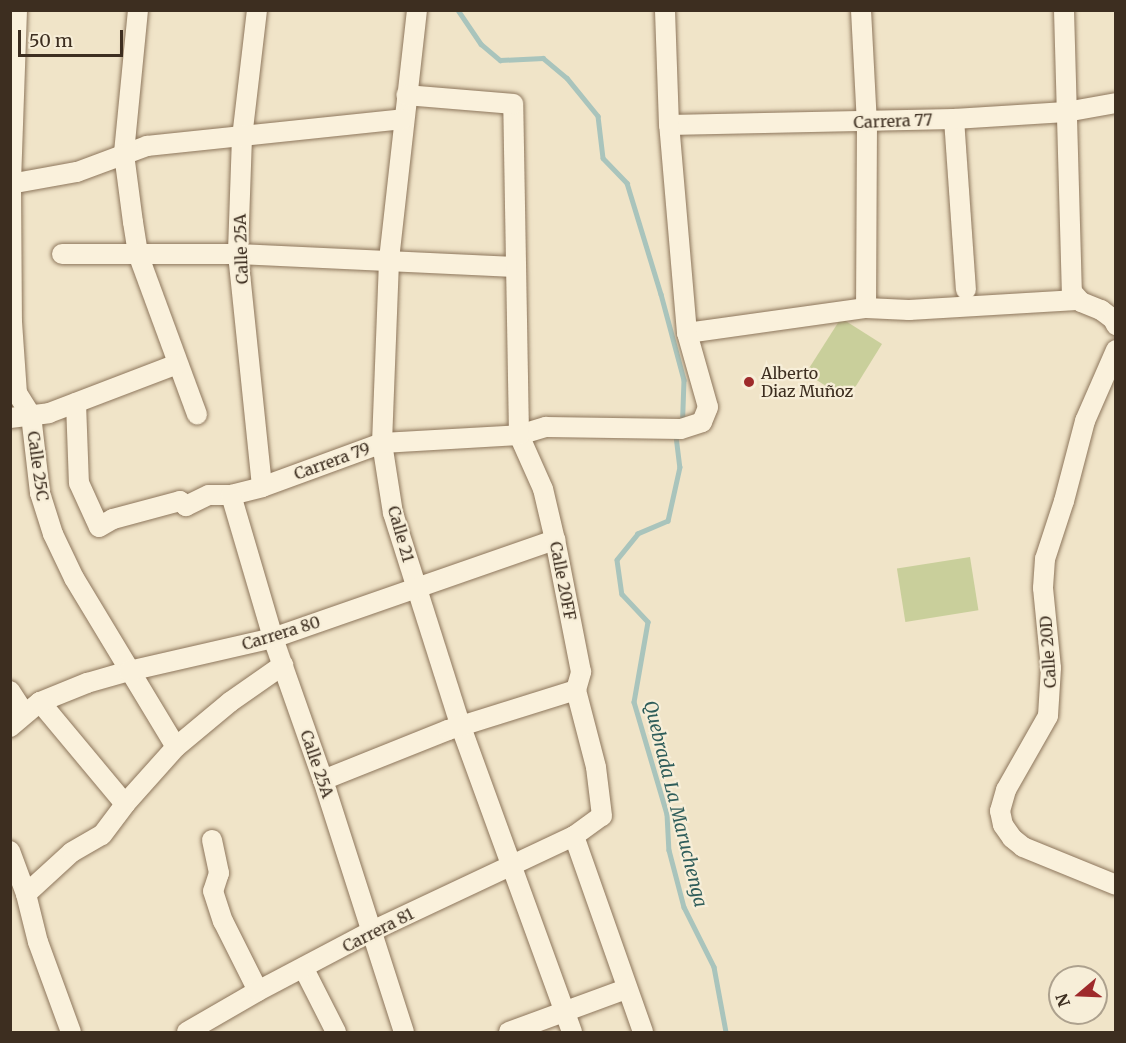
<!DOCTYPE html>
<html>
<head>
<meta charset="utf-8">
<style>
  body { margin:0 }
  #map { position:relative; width:1126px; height:1043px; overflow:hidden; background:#f0e4c8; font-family:Merriweather,serif }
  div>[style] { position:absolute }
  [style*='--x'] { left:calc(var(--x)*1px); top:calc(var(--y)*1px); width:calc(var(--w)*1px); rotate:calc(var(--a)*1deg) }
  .green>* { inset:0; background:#c9cf9b; transform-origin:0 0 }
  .stream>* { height:4.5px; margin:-2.25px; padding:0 2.25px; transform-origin:2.25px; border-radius:2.25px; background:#a9c4bc }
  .roads { filter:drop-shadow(0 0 2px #8d765c) drop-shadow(0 0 2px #8d765c) }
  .minor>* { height:20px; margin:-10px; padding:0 10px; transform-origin:10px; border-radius:10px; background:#faf1dc }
  .dots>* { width:16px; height:16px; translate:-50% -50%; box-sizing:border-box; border:3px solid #f7eed8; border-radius:50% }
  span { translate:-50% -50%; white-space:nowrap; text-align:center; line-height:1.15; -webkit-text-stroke:4.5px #f7eed8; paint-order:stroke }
  .street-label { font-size:16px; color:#3d2e20 }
  .poi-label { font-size:16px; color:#3d2e20 }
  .left { translate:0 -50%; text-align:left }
  .water-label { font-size:18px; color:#2f5d5a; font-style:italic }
  .frame { position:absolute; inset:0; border:12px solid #3d2e20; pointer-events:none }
  .north { position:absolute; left:1048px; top:965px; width:60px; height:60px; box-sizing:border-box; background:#f7eed8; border:2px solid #ada18e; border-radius:50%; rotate:251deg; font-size:16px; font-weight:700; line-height:24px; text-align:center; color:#3d2e20 }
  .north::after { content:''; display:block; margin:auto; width:21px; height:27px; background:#9e2a2b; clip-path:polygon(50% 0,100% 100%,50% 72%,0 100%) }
  .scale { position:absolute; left:18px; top:30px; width:105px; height:27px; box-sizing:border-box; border:3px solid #3d2e20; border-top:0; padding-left:8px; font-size:18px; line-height:21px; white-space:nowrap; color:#3d2e20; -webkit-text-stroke:4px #f7eed8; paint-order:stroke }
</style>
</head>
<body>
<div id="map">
  <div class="green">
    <div style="clip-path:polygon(841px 318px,882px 344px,851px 394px,838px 394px,806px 373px)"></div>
    <div style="left:970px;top:557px;width:54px;height:74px;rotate:81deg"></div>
  </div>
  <div class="stream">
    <div style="--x:458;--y:10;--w:41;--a:55.9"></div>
    <div style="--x:481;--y:44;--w:25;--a:40"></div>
    <div style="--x:500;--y:60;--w:43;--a:-2.7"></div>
    <div style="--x:543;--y:58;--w:31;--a:40"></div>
    <div style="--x:567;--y:78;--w:49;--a:50.8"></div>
    <div style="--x:598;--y:116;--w:42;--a:83.2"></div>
    <div style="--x:603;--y:158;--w:35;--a:46"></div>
    <div style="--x:627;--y:183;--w:116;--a:73"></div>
    <div style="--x:661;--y:294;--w:89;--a:75"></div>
    <div style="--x:684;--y:380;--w:36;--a:92"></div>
    <div style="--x:676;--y:436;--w:31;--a:83"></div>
    <div style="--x:680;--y:467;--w:55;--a:102.5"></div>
    <div style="--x:668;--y:521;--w:33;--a:157"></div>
    <div style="--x:638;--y:534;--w:33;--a:129"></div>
    <div style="--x:617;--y:560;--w:34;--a:82"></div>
    <div style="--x:622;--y:594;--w:38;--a:47"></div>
    <div style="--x:648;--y:622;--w:81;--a:99.9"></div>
    <div style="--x:634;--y:702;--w:117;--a:73.6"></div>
    <div style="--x:667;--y:814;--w:36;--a:87"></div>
    <div style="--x:669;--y:850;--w:59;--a:75.3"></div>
    <div style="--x:684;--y:907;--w:67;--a:63.4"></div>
    <div style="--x:714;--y:967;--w:66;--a:79.5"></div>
  </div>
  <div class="roads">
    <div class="minor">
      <div style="--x:17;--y:10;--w:174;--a:92"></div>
      <div style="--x:11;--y:184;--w:138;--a:89.6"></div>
      <div style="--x:12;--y:322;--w:71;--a:86"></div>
      <div style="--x:17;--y:393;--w:26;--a:58"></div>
      <div style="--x:31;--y:415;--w:79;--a:83.4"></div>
      <div style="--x:40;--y:493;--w:43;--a:72.4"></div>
      <div style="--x:53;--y:534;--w:49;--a:64.5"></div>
      <div style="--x:74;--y:578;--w:197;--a:58.9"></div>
      <div style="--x:138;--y:10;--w:145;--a:95.6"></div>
      <div style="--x:124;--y:154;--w:69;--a:82.5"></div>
      <div style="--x:133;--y:222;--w:32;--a:81"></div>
      <div style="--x:138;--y:254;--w:171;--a:69.8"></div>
      <div style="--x:257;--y:10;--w:128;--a:96.7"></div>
      <div style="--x:242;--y:137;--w:117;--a:92"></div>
      <div style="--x:238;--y:254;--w:234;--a:84.1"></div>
      <div style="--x:417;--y:10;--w:253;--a:96.4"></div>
      <div style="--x:389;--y:261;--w:182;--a:92.2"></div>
      <div style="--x:382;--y:443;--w:71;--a:81.1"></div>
      <div style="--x:393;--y:513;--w:225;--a:72.4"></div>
      <div style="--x:461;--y:727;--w:325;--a:70"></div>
      <div style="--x:861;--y:10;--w:113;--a:87"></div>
      <div style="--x:867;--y:123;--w:185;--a:90.3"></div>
      <div style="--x:1064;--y:10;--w:282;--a:88.4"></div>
      <div style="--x:1072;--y:292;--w:13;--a:48"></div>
      <div style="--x:1081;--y:302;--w:22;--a:22"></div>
      <div style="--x:1101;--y:310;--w:15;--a:37"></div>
      <div style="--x:1113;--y:319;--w:7;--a:63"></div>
      <div style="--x:954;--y:119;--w:171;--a:86"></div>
      <div style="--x:669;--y:125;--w:285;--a:-1.2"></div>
      <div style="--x:954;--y:119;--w:112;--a:-3.6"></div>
      <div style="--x:1066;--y:112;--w:51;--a:-10.2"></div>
      <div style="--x:10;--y:184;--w:68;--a:-10.2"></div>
      <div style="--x:77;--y:172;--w:75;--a:-20.4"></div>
      <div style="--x:147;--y:146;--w:257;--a:-6"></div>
      <div style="--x:62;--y:254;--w:176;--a:0"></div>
      <div style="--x:238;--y:254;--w:277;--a:2.7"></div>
      <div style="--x:687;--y:333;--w:181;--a:-8"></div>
      <div style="--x:866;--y:308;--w:43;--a:2.7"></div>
      <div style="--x:909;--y:310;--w:168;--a:-3.4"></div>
      <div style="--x:1116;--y:350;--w:77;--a:113.6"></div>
      <div style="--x:1085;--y:421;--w:83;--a:104.7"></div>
      <div style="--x:1064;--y:501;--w:61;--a:108.1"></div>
      <div style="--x:1045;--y:559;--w:29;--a:94"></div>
      <div style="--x:1043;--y:588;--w:80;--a:84.3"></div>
      <div style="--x:1051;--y:668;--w:48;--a:93.6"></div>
      <div style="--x:1048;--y:716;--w:85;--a:119.6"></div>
      <div style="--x:1006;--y:790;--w:22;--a:106"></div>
      <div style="--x:1000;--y:811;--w:14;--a:78"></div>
      <div style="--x:1003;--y:825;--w:16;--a:55"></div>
      <div style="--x:1012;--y:838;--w:14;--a:39"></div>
      <div style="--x:1023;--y:847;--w:100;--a:22.2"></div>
      <div style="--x:76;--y:403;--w:80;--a:87.9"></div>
      <div style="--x:79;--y:483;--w:48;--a:65.6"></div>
      <div style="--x:99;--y:527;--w:16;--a:-30"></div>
      <div style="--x:113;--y:519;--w:69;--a:-15"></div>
      <div style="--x:180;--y:501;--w:8;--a:40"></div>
      <div style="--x:186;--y:506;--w:25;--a:-26"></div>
      <div style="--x:209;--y:495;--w:22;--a:0"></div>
      <div style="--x:231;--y:495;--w:32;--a:-14"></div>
      <div style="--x:262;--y:487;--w:128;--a:-20.1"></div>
      <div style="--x:382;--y:443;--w:137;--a:-3.3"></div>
      <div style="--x:519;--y:435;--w:28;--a:-17"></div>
      <div style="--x:546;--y:427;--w:135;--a:0.8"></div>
      <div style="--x:681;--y:429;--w:22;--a:-18"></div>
      <div style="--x:702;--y:422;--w:16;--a:-68"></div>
      <div style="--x:708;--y:407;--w:77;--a:-105.8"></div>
      <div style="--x:687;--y:333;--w:209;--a:-94.9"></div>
      <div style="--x:669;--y:125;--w:115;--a:-92"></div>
      <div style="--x:10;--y:418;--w:39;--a:-7"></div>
      <div style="--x:49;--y:413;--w:137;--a:-20.9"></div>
      <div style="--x:231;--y:495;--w:149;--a:73.6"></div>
      <div style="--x:273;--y:638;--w:151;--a:70.6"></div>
      <div style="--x:323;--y:780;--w:265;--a:72.2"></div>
      <div style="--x:10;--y:691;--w:27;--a:57"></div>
      <div style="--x:40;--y:702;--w:133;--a:50.2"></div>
      <div style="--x:10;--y:727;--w:39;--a:-40"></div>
      <div style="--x:40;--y:702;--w:51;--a:-22"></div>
      <div style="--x:87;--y:683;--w:44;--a:-15.9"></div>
      <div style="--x:129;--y:671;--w:148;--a:-12.9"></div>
      <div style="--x:273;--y:638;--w:299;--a:-19.2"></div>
      <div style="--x:323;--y:780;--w:135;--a:-21.8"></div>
      <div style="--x:448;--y:730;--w:134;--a:-17.4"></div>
      <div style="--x:574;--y:836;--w:208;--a:70.6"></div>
      <div style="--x:212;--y:840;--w:34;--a:78"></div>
      <div style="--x:219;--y:873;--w:19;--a:108"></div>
      <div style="--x:213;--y:891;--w:32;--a:72"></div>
      <div style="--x:223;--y:921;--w:78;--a:63.4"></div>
      <div style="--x:10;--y:851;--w:46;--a:69.6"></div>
      <div style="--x:26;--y:894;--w:49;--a:76"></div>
      <div style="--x:38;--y:942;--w:96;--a:69.9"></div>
      <div style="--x:26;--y:894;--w:62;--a:-42.4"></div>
      <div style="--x:72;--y:852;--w:34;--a:-30"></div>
      <div style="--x:102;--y:835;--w:39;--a:-53"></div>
      <div style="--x:125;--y:804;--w:76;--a:-48.2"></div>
      <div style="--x:176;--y:747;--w:70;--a:-39.8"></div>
      <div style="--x:230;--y:702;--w:65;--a:-34.9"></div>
      <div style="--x:304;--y:969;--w:71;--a:63.1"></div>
      <div style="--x:187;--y:1032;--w:82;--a:-30"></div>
      <div style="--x:258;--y:991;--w:129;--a:-27.8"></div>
      <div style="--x:372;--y:931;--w:223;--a:-25.2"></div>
      <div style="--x:574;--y:836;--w:34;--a:-36"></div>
      <div style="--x:602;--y:816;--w:49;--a:-97"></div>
      <div style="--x:596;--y:767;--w:80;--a:-104.6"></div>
      <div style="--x:576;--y:690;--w:19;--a:-74"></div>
      <div style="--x:581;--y:672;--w:135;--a:-101.1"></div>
      <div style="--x:555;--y:540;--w:52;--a:-103.2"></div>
      <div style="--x:543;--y:489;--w:59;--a:-114"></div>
      <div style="--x:519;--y:435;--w:331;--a:-91"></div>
      <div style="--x:513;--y:104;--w:107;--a:-175.2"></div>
      <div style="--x:509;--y:1032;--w:125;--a:-20.2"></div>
    </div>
  </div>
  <div class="dots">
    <div style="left:749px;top:382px;background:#9e2a2b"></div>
  </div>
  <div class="street-label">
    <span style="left:893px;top:121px;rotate:-2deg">Carrera 77</span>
    <span style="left:241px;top:249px;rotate:-92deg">Calle 25A</span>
    <span style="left:332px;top:461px;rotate:-20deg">Carrera 79</span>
    <span style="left:38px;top:466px;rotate:82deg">Calle 25C</span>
    <span style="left:401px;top:534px;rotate:74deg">Calle 21</span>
    <span style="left:563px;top:581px;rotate:79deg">Calle 20FF</span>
    <span style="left:281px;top:633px;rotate:-17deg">Carrera 80</span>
    <span style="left:1048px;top:652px;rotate:-94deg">Calle 20D</span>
    <span style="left:317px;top:764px;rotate:71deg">Calle 25A</span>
    <span style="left:378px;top:930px;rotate:-27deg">Carrera 81</span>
  </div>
  <div class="poi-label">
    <span class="left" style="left:761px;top:382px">Alberto<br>Diaz Muñoz</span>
  </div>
  <div class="water-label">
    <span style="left:675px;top:804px;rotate:76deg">Quebrada La Maruchenga</span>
  </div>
  <div class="frame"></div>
  <div class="north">N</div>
  <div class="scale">50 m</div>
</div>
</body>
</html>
